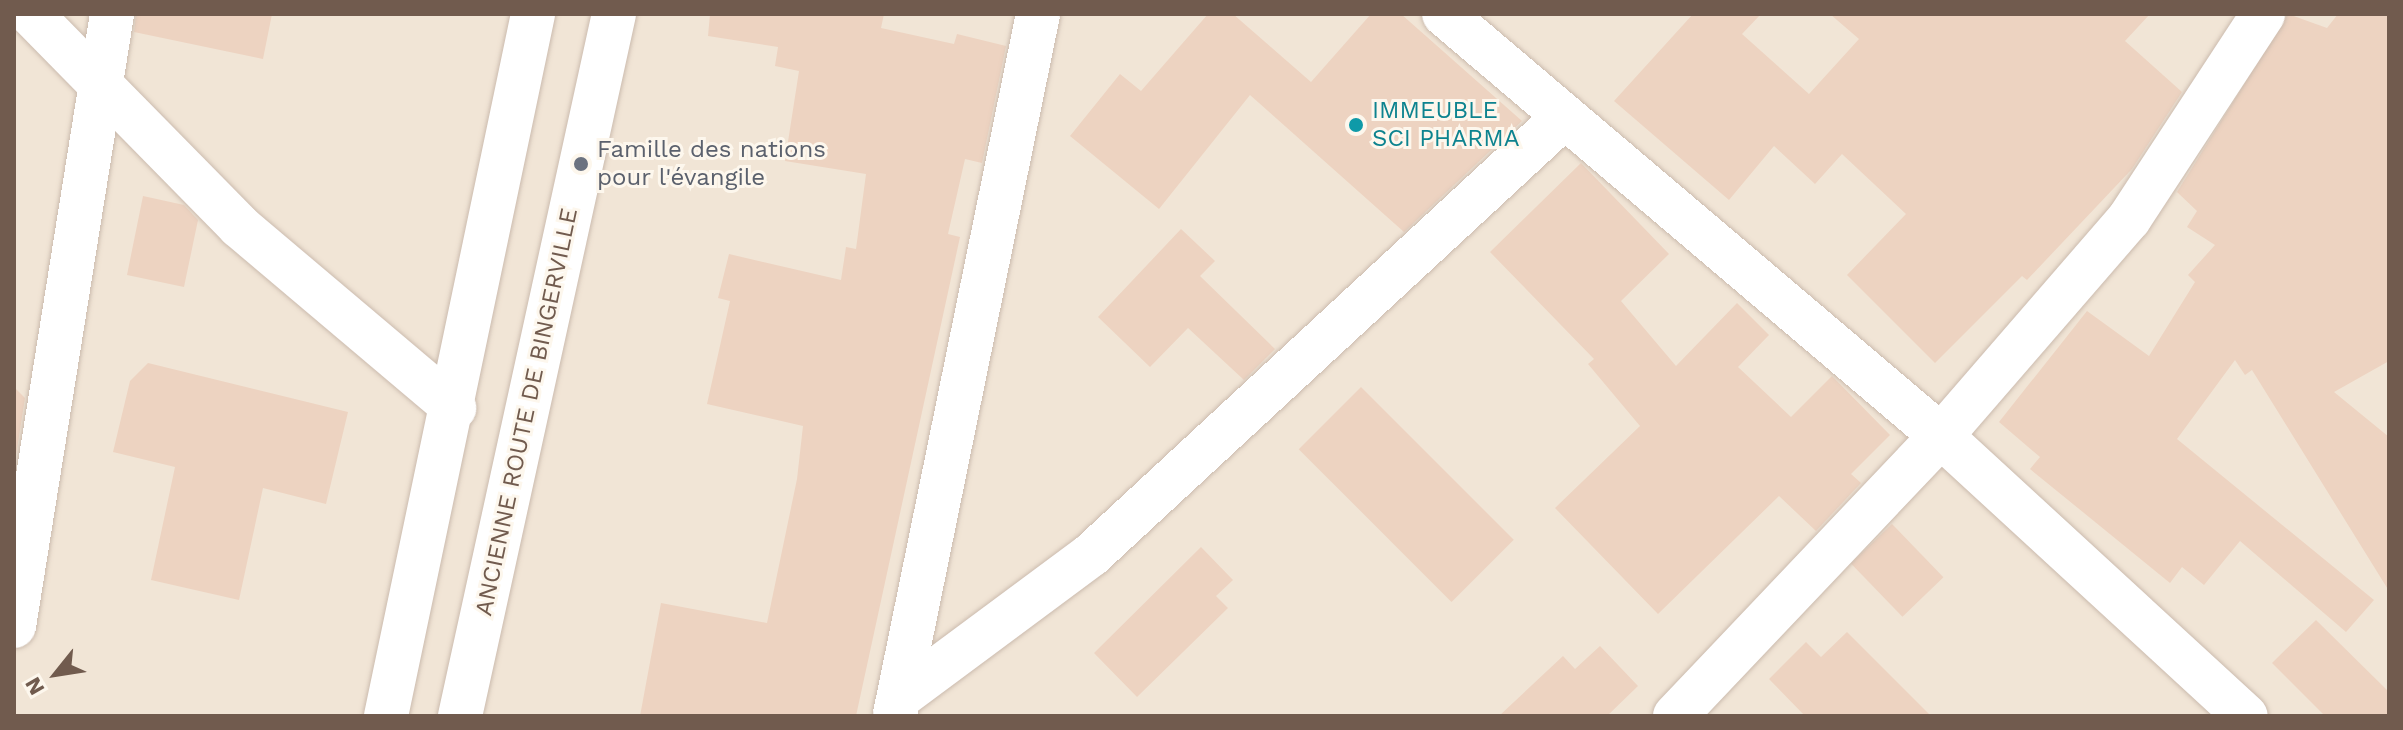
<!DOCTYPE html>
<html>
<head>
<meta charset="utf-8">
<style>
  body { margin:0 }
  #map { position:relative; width:2403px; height:730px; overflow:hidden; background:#faf3e7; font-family:"Work Sans",sans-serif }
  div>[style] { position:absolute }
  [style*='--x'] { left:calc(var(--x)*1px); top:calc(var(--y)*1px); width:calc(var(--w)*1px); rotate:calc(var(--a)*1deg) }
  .residential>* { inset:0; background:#f1e5d6; transform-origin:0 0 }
  .building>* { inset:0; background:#edd3c1; transform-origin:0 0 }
  .roads { filter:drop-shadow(0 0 2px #cbbbae) drop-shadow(0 0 2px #cbbbae) }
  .minor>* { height:44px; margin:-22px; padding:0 22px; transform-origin:22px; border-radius:22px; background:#fff }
  .tertiary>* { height:44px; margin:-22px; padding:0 22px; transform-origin:22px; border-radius:22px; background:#fff }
  .dots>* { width:22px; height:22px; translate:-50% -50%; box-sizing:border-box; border:4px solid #fdf7ed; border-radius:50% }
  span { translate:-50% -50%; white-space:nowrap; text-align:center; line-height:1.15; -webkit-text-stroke:6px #fdf7ed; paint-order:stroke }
  .culture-label { font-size:24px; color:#0d838f }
  .left { translate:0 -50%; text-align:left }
  .worship-label { font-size:24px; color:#5b616d }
  .street-label { font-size:24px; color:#715b4e }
  .frame { position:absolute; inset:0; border:16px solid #715b4e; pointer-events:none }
  .north { position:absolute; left:16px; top:634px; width:80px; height:80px; -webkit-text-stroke:6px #fdf7ed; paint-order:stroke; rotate:240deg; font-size:22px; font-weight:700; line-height:32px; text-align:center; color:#715b4e }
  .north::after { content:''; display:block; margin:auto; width:28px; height:36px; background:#715b4e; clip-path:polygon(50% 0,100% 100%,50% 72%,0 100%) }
</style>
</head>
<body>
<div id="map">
  <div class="residential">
    <div style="left:14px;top:14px;width:2375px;height:702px"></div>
  </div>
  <div class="building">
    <div style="clip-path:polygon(136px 14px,272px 14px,263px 59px,134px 32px)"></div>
    <div style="clip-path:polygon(710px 14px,884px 14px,881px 28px,954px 44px,957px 34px,1006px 46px,982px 163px,965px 159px,948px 234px,960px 237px,856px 716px,640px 716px,661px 603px,767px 623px,797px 479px,803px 426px,707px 404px,730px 301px,718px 298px,729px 254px,841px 280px,846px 247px,856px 249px,866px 174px,785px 161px,799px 71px,775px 66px,778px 47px,708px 36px)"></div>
    <div style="clip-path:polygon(1208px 14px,1233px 14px,1311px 82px,1371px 14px,1401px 14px,1522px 121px,1404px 232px,1250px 95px,1159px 209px,1070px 136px,1120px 74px,1141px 91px)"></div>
    <div style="clip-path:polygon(1693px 14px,1761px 14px,1742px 34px,1809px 94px,1859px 39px,1830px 14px,2150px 14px,2125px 41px,2182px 92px,2132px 169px,2027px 280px,2022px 276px,1935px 363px,1847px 275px,1906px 214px,1842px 154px,1815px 184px,1774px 146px,1729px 200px,1614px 101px)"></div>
    <div style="clip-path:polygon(2288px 14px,2327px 28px,2338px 14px,2389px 14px,2389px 361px,2334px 392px,2389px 437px,2389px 591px,2252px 370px,2245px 375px,2235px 360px,2177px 439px,2374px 600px,2346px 632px,2240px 541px,2204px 585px,2182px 567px,2170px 583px,2030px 469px,2040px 457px,1999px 422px,2087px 311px,2149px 356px,2195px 282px,2188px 275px,2215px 245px,2187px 227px,2197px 211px,2177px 192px)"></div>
    <div style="clip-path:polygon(1581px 163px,1669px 254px,1621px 301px,1676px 366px,1737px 303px,1769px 335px,1738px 367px,1791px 417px,1832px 376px,1890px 435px,1851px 474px,1861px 483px,1816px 531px,1779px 496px,1658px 614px,1555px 508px,1640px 426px,1588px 364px,1594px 359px,1490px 252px)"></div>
    <div style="clip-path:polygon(143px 196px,184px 205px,198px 220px,184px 287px,127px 275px)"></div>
    <div style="clip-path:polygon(1181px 229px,1215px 261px,1200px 276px,1275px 349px,1244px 380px,1188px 328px,1150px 367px,1098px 317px)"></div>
    <div style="clip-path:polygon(148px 363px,348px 412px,326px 504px,263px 488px,239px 600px,151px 580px,175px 467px,113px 452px,130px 381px)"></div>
    <div style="clip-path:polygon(14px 387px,25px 398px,14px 468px)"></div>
    <div style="left:1361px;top:387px;width:216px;height:88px;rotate:45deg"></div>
    <div style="left:1892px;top:524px;width:74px;height:57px;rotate:46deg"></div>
    <div style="clip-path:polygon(1201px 547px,1233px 580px,1216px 596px,1228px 608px,1137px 697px,1094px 653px)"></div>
    <div style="clip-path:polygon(2316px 620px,2389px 692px,2389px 716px,2325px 716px,2272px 663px)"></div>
    <div style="clip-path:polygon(1847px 632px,1931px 716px,1805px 716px,1769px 679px,1806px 642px,1821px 657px)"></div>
    <div style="clip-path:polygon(1600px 646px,1638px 686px,1607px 716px,1499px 716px,1563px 656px,1575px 669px)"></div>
  </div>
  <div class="roads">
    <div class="minor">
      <div style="--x:31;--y:14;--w:297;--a:45.5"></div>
      <div style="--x:239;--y:226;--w:282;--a:40.2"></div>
      <div style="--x:1444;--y:14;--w:652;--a:40.33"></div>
      <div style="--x:1941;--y:436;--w:414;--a:42.6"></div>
      <div style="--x:14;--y:626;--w:620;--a:-80.9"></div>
      <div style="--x:901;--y:696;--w:237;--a:-36.6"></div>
      <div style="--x:1091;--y:555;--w:643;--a:-42.79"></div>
      <div style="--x:895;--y:714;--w:714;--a:-78.45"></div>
      <div style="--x:1675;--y:716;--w:386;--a:-46.5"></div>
      <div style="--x:1941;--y:436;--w:287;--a:-49.1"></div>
      <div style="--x:2129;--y:219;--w:245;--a:-56.8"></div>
    </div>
    <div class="tertiary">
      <div style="--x:386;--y:716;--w:717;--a:-78.17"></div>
      <div style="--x:460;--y:716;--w:719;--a:-77.63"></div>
    </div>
  </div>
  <div class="dots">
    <div style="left:1356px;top:125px;background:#0f9aa8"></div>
    <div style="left:581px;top:164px;background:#6b7280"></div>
  </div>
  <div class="culture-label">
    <span class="left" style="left:1372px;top:125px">IMMEUBLE<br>SCI PHARMA</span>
  </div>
  <div class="worship-label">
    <span class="left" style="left:597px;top:164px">Famille des nations<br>pour l'évangile</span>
  </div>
  <div class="street-label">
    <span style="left:527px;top:412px;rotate:-78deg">ANCIENNE ROUTE DE BINGERVILLE</span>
  </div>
  <div class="frame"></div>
  <div class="north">N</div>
</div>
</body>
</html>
